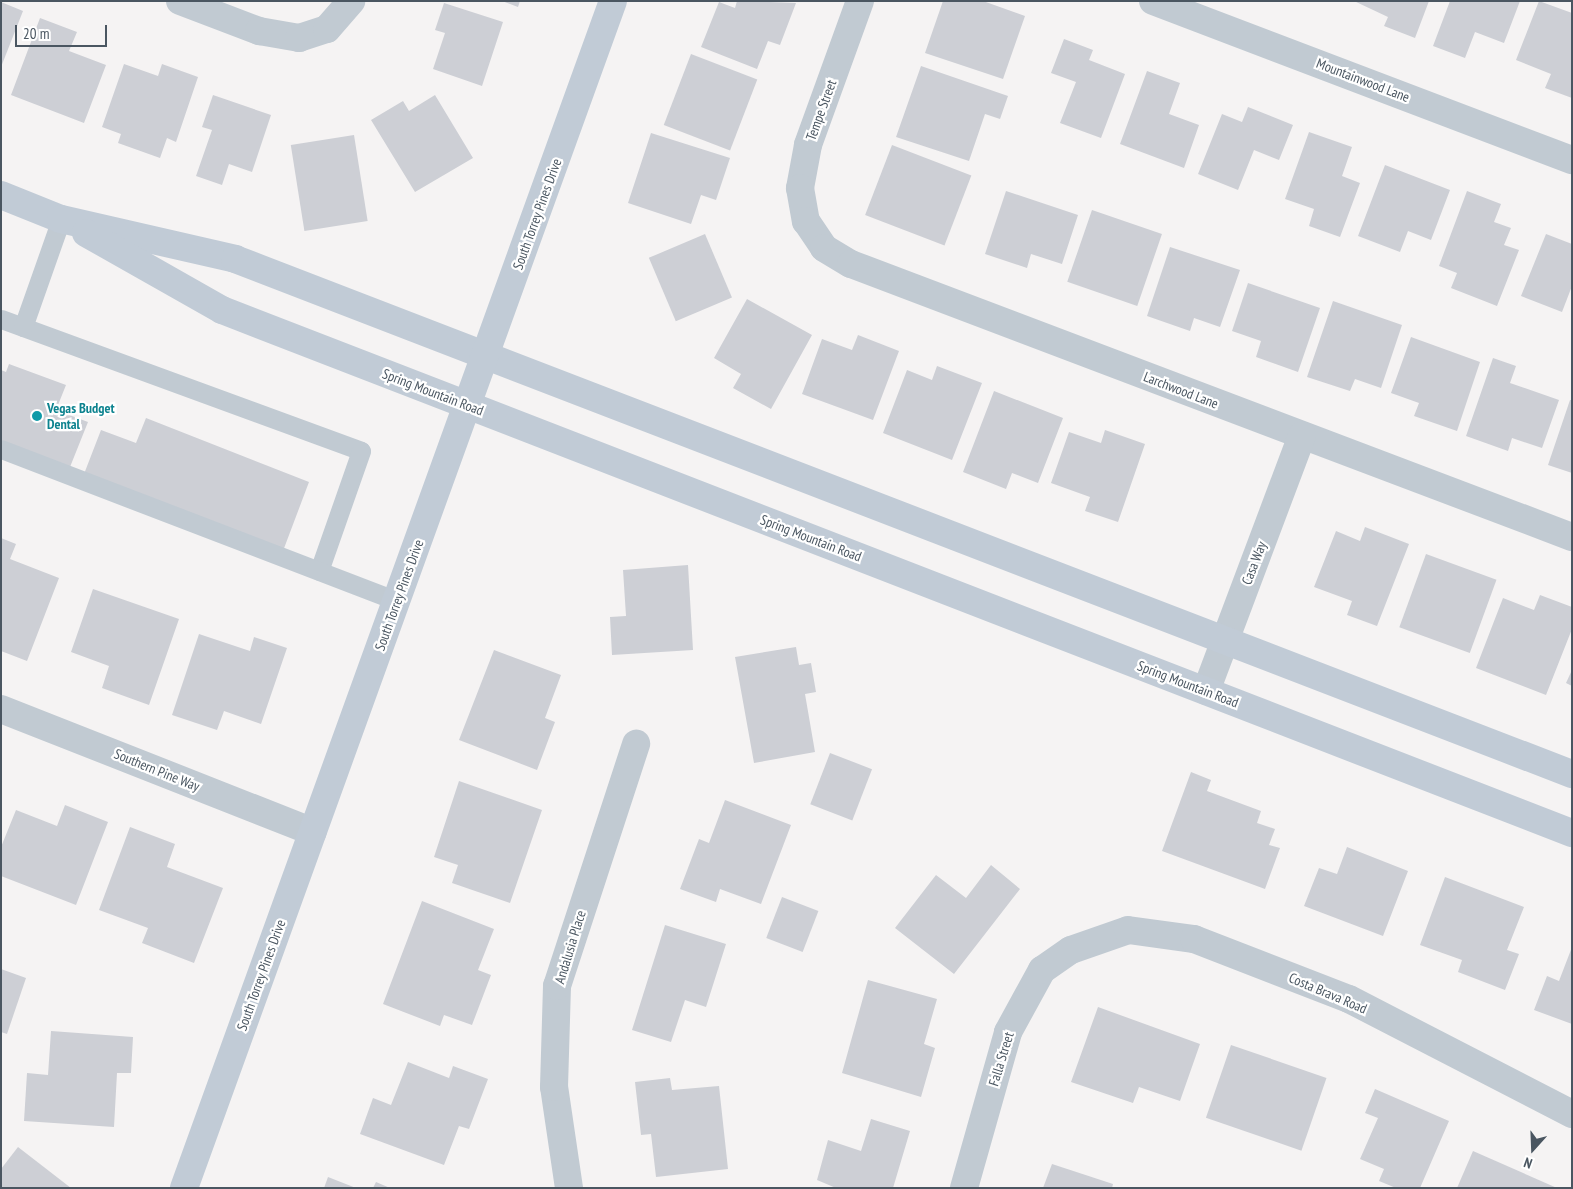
<!DOCTYPE html>
<html>
<head>
<meta charset="utf-8">
<style>
  body { margin:0 }
  #map { position:relative; width:1573px; height:1189px; overflow:hidden; background:#f5f3f3; font-family:"PT Sans Narrow",sans-serif }
  div>[style] { position:absolute }
  [style*='--x'] { left:calc(var(--x)*1px); top:calc(var(--y)*1px); width:calc(var(--w)*1px); rotate:calc(var(--a)*1deg) }
  .building>* { inset:0; background:#cdcfd5; transform-origin:0 0 }
  .lane>* { height:19px; margin:-9.5px; padding:0 9.5px; transform-origin:9.5px; border-radius:9.5px; background:#c1cad2 }
  .street>* { height:28px; margin:-14px; padding:0 14px; transform-origin:14px; border-radius:14px; background:#c1cad2 }
  .secondary>* { height:28px; margin:-14px; padding:0 14px; transform-origin:14px; border-radius:14px; background:#c1cbd6 }
  .dots>* { width:14px; height:14px; translate:-50% -50%; box-sizing:border-box; border:2px solid #fff; border-radius:50% }
  span { translate:-50% -50%; white-space:nowrap; text-align:center; line-height:1.15; -webkit-text-stroke:4.5px #fff; paint-order:stroke }
  .street-label { font-size:14px; color:#4a5661 }
  .culture-label { font-size:14px; color:#0d838f; font-weight:700 }
  .left { translate:0 -50%; text-align:left }
  .frame { position:absolute; inset:0; border:2px solid #4a5661; pointer-events:none }
  .north { position:absolute; left:1508px; top:1124px; width:50px; height:50px; -webkit-text-stroke:4px #fff; paint-order:stroke; rotate:200deg; font-size:14px; font-weight:700; line-height:20px; text-align:center; color:#4a5661 }
  .north::after { content:''; display:block; margin:auto; width:18px; height:22px; background:#4a5661; clip-path:polygon(50% 0,100% 100%,50% 72%,0 100%) }
  .scale { position:absolute; left:15px; top:25px; width:92px; height:22px; box-sizing:border-box; border:2px solid #4a5661; border-top:0; padding-left:6px; font-size:15px; line-height:18px; white-space:nowrap; color:#4a5661; -webkit-text-stroke:4px #fff; paint-order:stroke }
</style>
</head>
<body>
<div id="map">
  <div class="building">
    <div style="clip-path:polygon(502px 1px,520px 1px,518px 7px)"></div>
    <div style="clip-path:polygon(737px 1px,796px 3px,780px 45px,768px 41px,757px 69px,701px 47px,719px 2px,735px 8px)"></div>
    <div style="clip-path:polygon(943px 1px,983px 1px,1025px 16px,1003px 79px,925px 53px)"></div>
    <div style="clip-path:polygon(1354px 1px,1429px 1px,1415px 38px,1384px 26px,1388px 17px)"></div>
    <div style="clip-path:polygon(1450px 1px,1520px 1px,1504px 43px,1475px 32px,1465px 58px,1433px 46px)"></div>
    <div style="clip-path:polygon(1539px 1px,1572px 13px,1572px 98px,1545px 88px,1551px 74px,1516px 60px)"></div>
    <div style="clip-path:polygon(1px 2px,23px 11px,1px 67px)"></div>
    <div style="clip-path:polygon(444px 3px,503px 22px,482px 86px,433px 69px,445px 33px,435px 30px)"></div>
    <div style="clip-path:polygon(40px 18px,77px 32px,69px 51px,106px 65px,84px 123px,11px 95px)"></div>
    <div style="clip-path:polygon(1064px 39px,1093px 50px,1089px 60px,1125px 74px,1101px 138px,1060px 123px,1076px 82px,1051px 73px)"></div>
    <div style="left:691px;top:54px;width:71px;height:76px;rotate:21deg"></div>
    <div style="clip-path:polygon(124px 64px,158px 76px,162px 64px,198px 77px,176px 142px,167px 138px,160px 158px,118px 143px,121px 134px,102px 127px)"></div>
    <div style="clip-path:polygon(921px 66px,1008px 96px,1000px 119px,985px 114px,969px 161px,896px 137px)"></div>
    <div style="clip-path:polygon(1147px 71px,1180px 83px,1169px 114px,1199px 125px,1184px 168px,1120px 144px)"></div>
    <div style="clip-path:polygon(213px 95px,271px 115px,252px 172px,229px 164px,222px 185px,196px 176px,212px 130px,202px 127px)"></div>
    <div style="clip-path:polygon(435px 95px,473px 158px,415px 192px,371px 120px,403px 101px,409px 111px)"></div>
    <div style="clip-path:polygon(1248px 107px,1293px 125px,1279px 160px,1254px 150px,1238px 190px,1198px 174px,1222px 114px,1242px 122px)"></div>
    <div style="clip-path:polygon(1309px 132px,1352px 147px,1342px 176px,1360px 183px,1340px 237px,1309px 226px,1314px 209px,1285px 199px)"></div>
    <div style="clip-path:polygon(651px 133px,730px 158px,716px 200px,701px 195px,691px 224px,628px 203px)"></div>
    <div style="left:354px;top:135px;width:87px;height:64px;rotate:81deg"></div>
    <div style="left:892px;top:145px;width:85px;height:75px;rotate:21deg"></div>
    <div style="clip-path:polygon(1385px 165px,1450px 190px,1431px 240px,1408px 231px,1400px 252px,1358px 236px)"></div>
    <div style="clip-path:polygon(1006px 191px,1078px 215px,1062px 264px,1031px 254px,1027px 268px,985px 254px)"></div>
    <div style="clip-path:polygon(1467px 191px,1501px 204px,1494px 222px,1511px 228px,1504px 245px,1519px 250px,1497px 306px,1451px 288px,1457px 273px,1439px 266px)"></div>
    <div style="left:1092px;top:210px;width:74px;height:76px;rotate:19deg"></div>
    <div style="left:705px;top:234px;width:69px;height:61px;rotate:67deg"></div>
    <div style="clip-path:polygon(1546px 234px,1572px 244px,1572px 286px,1562px 312px,1521px 296px)"></div>
    <div style="clip-path:polygon(1170px 247px,1240px 270px,1220px 327px,1194px 318px,1190px 331px,1147px 316px)"></div>
    <div style="clip-path:polygon(1248px 283px,1320px 308px,1298px 372px,1256px 357px,1261px 341px,1232px 331px)"></div>
    <div style="clip-path:polygon(747px 299px,812px 335px,771px 409px,733px 388px,741px 374px,714px 358px)"></div>
    <div style="clip-path:polygon(1333px 301px,1402px 325px,1381px 388px,1355px 379px,1350px 391px,1307px 377px)"></div>
    <div style="clip-path:polygon(858px 335px,899px 351px,873px 420px,802px 394px,822px 339px,852px 350px)"></div>
    <div style="clip-path:polygon(1411px 337px,1480px 362px,1457px 431px,1414px 416px,1419px 403px,1391px 393px)"></div>
    <div style="clip-path:polygon(1493px 358px,1516px 366px,1510px 383px,1559px 400px,1542px 448px,1512px 438px,1508px 451px,1466px 436px)"></div>
    <div style="clip-path:polygon(9px 364px,66px 385px,56px 410px,88px 422px,70px 467px,1px 440px,1px 370px,6px 372px)"></div>
    <div style="clip-path:polygon(937px 366px,982px 383px,952px 460px,883px 433px,907px 370px,932px 380px)"></div>
    <div style="clip-path:polygon(994px 391px,1063px 418px,1038px 483px,1012px 473px,1006px 489px,963px 472px)"></div>
    <div style="clip-path:polygon(1570px 400px,1572px 400px,1572px 473px,1548px 465px)"></div>
    <div style="clip-path:polygon(146px 418px,309px 482px,283px 551px,84px 474px,101px 430px,136px 443px)"></div>
    <div style="clip-path:polygon(1105px 430px,1145px 444px,1118px 522px,1085px 511px,1090px 497px,1051px 483px,1069px 432px,1101px 443px)"></div>
    <div style="clip-path:polygon(1365px 527px,1409px 544px,1377px 626px,1347px 615px,1352px 601px,1314px 587px,1336px 531px,1360px 541px)"></div>
    <div style="clip-path:polygon(1px 538px,16px 544px,10px 559px,59px 578px,27px 661px,1px 651px)"></div>
    <div style="left:1426px;top:554px;width:75px;height:78px;rotate:20deg"></div>
    <div style="clip-path:polygon(688px 565px,693px 650px,612px 655px,610px 617px,626px 616px,623px 570px)"></div>
    <div style="clip-path:polygon(93px 589px,179px 619px,149px 705px,102px 688px,109px 666px,71px 652px)"></div>
    <div style="clip-path:polygon(1540px 595px,1572px 607px,1572px 629px,1546px 695px,1476px 668px,1503px 598px,1534px 610px)"></div>
    <div style="clip-path:polygon(199px 634px,250px 651px,254px 637px,287px 648px,261px 724px,224px 711px,217px 730px,172px 715px)"></div>
    <div style="clip-path:polygon(796px 647px,799px 665px,811px 663px,816px 692px,805px 694px,815px 752px,754px 763px,735px 657px)"></div>
    <div style="clip-path:polygon(494px 650px,561px 675px,545px 718px,555px 722px,537px 770px,459px 740px)"></div>
    <div style="clip-path:polygon(1572px 670px,1572px 686px,1566px 683px)"></div>
    <div style="left:830px;top:753px;width:45px;height:55px;rotate:21deg"></div>
    <div style="clip-path:polygon(1191px 772px,1211px 780px,1207px 791px,1261px 811px,1257px 823px,1275px 829px,1269px 845px,1280px 848px,1265px 889px,1162px 851px)"></div>
    <div style="clip-path:polygon(459px 781px,542px 810px,510px 903px,452px 883px,458px 865px,434px 857px)"></div>
    <div style="clip-path:polygon(725px 800px,791px 825px,761px 904px,720px 889px,716px 902px,680px 889px,699px 839px,709px 843px)"></div>
    <div style="clip-path:polygon(65px 805px,108px 822px,76px 905px,1px 876px,1px 847px,16px 810px,57px 826px)"></div>
    <div style="clip-path:polygon(130px 827px,175px 844px,167px 867px,223px 888px,194px 963px,142px 943px,148px 928px,99px 910px)"></div>
    <div style="clip-path:polygon(1347px 847px,1408px 871px,1383px 936px,1304px 906px,1319px 868px,1337px 874px)"></div>
    <div style="clip-path:polygon(991px 865px,1020px 889px,954px 974px,895px 928px,936px 875px,966px 898px)"></div>
    <div style="clip-path:polygon(1445px 877px,1524px 907px,1507px 950px,1519px 954px,1505px 990px,1458px 972px,1462px 960px,1420px 945px)"></div>
    <div style="left:782px;top:897px;width:39px;height:44px;rotate:21deg"></div>
    <div style="clip-path:polygon(422px 901px,494px 929px,478px 970px,491px 975px,472px 1025px,444px 1015px,440px 1026px,383px 1004px)"></div>
    <div style="clip-path:polygon(665px 925px,726px 944px,706px 1007px,685px 1000px,671px 1042px,632px 1030px)"></div>
    <div style="clip-path:polygon(1572px 947px,1572px 1024px,1534px 1010px,1547px 976px,1559px 981px)"></div>
    <div style="clip-path:polygon(1px 969px,26px 978px,7px 1034px,1px 1032px)"></div>
    <div style="clip-path:polygon(868px 980px,937px 999px,924px 1044px,935px 1048px,921px 1097px,842px 1073px)"></div>
    <div style="clip-path:polygon(1098px 1007px,1200px 1044px,1180px 1101px,1139px 1087px,1133px 1103px,1071px 1082px)"></div>
    <div style="clip-path:polygon(51px 1031px,133px 1037px,131px 1073px,117px 1073px,114px 1127px,24px 1121px,27px 1073px,48px 1075px)"></div>
    <div style="left:1231px;top:1045px;width:101px;height:77px;rotate:19deg"></div>
    <div style="clip-path:polygon(408px 1062px,449px 1078px,453px 1066px,488px 1079px,469px 1129px,459px 1126px,444px 1165px,360px 1134px,373px 1098px,391px 1105px)"></div>
    <div style="clip-path:polygon(670px 1078px,672px 1090px,719px 1086px,728px 1169px,656px 1177px,651px 1134px,641px 1135px,635px 1082px)"></div>
    <div style="clip-path:polygon(1375px 1089px,1449px 1121px,1420px 1188px,1396px 1188px,1379px 1181px,1384px 1169px,1360px 1159px,1378px 1118px,1365px 1113px)"></div>
    <div style="clip-path:polygon(871px 1119px,910px 1131px,893px 1188px,836px 1188px,817px 1180px,828px 1140px,861px 1151px)"></div>
    <div style="clip-path:polygon(18px 1147px,71px 1188px,1px 1188px,1px 1169px)"></div>
    <div style="clip-path:polygon(1473px 1151px,1557px 1188px,1457px 1188px)"></div>
    <div style="clip-path:polygon(1052px 1164px,1113px 1184px,1112px 1188px,1043px 1188px)"></div>
    <div style="clip-path:polygon(328px 1177px,356px 1188px,324px 1188px)"></div>
    <div style="clip-path:polygon(376px 1182px,390px 1188px,373px 1188px)"></div>
  </div>
  <div class="lane">
    <div style="--x:1;--y:319;--w:383;--a:20.1"></div>
    <div style="--x:361;--y:451;--w:127;--a:109.3"></div>
    <div style="--x:23;--y:327;--w:114;--a:-70.6"></div>
    <div style="--x:1;--y:449;--w:424;--a:21"></div>
  </div>
  <div class="street">
    <div style="--x:180;--y:1;--w:85;--a:20.8"></div>
    <div style="--x:259;--y:31;--w:41;--a:9.9"></div>
    <div style="--x:299;--y:38;--w:29;--a:-18"></div>
    <div style="--x:327;--y:29;--w:37;--a:-49"></div>
    <div style="--x:860;--y:1;--w:153;--a:109.9"></div>
    <div style="--x:808;--y:145;--w:44;--a:100.5"></div>
    <div style="--x:800;--y:188;--w:34;--a:80"></div>
    <div style="--x:806;--y:221;--w:32;--a:56"></div>
    <div style="--x:824;--y:248;--w:31;--a:31"></div>
    <div style="--x:851;--y:264;--w:771;--a:20.74"></div>
    <div style="--x:1153;--y:1;--w:448;--a:20.8"></div>
    <div style="--x:1206;--y:691;--w:273;--a:-69.4"></div>
    <div style="--x:1;--y:709;--w:335;--a:21.5"></div>
    <div style="--x:569;--y:1188;--w:102;--a:-98.4"></div>
    <div style="--x:554;--y:1087;--w:101;--a:-88.3"></div>
    <div style="--x:557;--y:986;--w:255;--a:-71.9"></div>
    <div style="--x:964;--y:1188;--w:162;--a:-74.2"></div>
    <div style="--x:1008;--y:1032;--w:71;--a:-61.3"></div>
    <div style="--x:1042;--y:970;--w:35;--a:-35"></div>
    <div style="--x:1071;--y:950;--w:60;--a:-19.3"></div>
    <div style="--x:1128;--y:930;--w:67;--a:7.8"></div>
    <div style="--x:1194;--y:939;--w:166;--a:21.2"></div>
    <div style="--x:1349;--y:999;--w:251;--a:27.3"></div>
  </div>
  <div class="secondary">
    <div style="--x:1;--y:195;--w:65;--a:21.8"></div>
    <div style="--x:61;--y:219;--w:179;--a:12.9"></div>
    <div style="--x:235;--y:259;--w:1433;--a:21.07"></div>
    <div style="--x:86;--y:233;--w:156;--a:29.5"></div>
    <div style="--x:222;--y:310;--w:1448;--a:21.18"></div>
    <div style="--x:184;--y:1188;--w:1262;--a:-70.13"></div>
  </div>
  <div class="dots">
    <div style="left:37px;top:416px;background:#0f9aa8"></div>
  </div>
  <div class="street-label">
    <span style="left:1363px;top:80px;rotate:21deg">Mountainwood Lane</span>
    <span style="left:821px;top:110px;rotate:-70deg">Tempe Street</span>
    <span style="left:537px;top:214px;rotate:-70deg">South Torrey Pines Drive</span>
    <span style="left:1181px;top:390px;rotate:21deg">Larchwood Lane</span>
    <span style="left:433px;top:392px;rotate:21deg">Spring Mountain Road</span>
    <span style="left:811px;top:538px;rotate:21deg">Spring Mountain Road</span>
    <span style="left:1254px;top:563px;rotate:-69deg">Casa Way</span>
    <span style="left:399px;top:595px;rotate:-70deg">South Torrey Pines Drive</span>
    <span style="left:1188px;top:684px;rotate:21deg">Spring Mountain Road</span>
    <span style="left:157px;top:770px;rotate:22deg">Southern Pine Way</span>
    <span style="left:570px;top:947px;rotate:-73deg">Andalusia Place</span>
    <span style="left:261px;top:975px;rotate:-70deg">South Torrey Pines Drive</span>
    <span style="left:1328px;top:993px;rotate:23deg">Costa Brava Road</span>
    <span style="left:1001px;top:1059px;rotate:-73deg">Falla Street</span>
  </div>
  <div class="culture-label">
    <span class="left" style="left:47px;top:416px">Vegas Budget<br>Dental</span>
  </div>
  <div class="frame"></div>
  <div class="north">N</div>
  <div class="scale">20 m</div>
</div>
</body>
</html>
